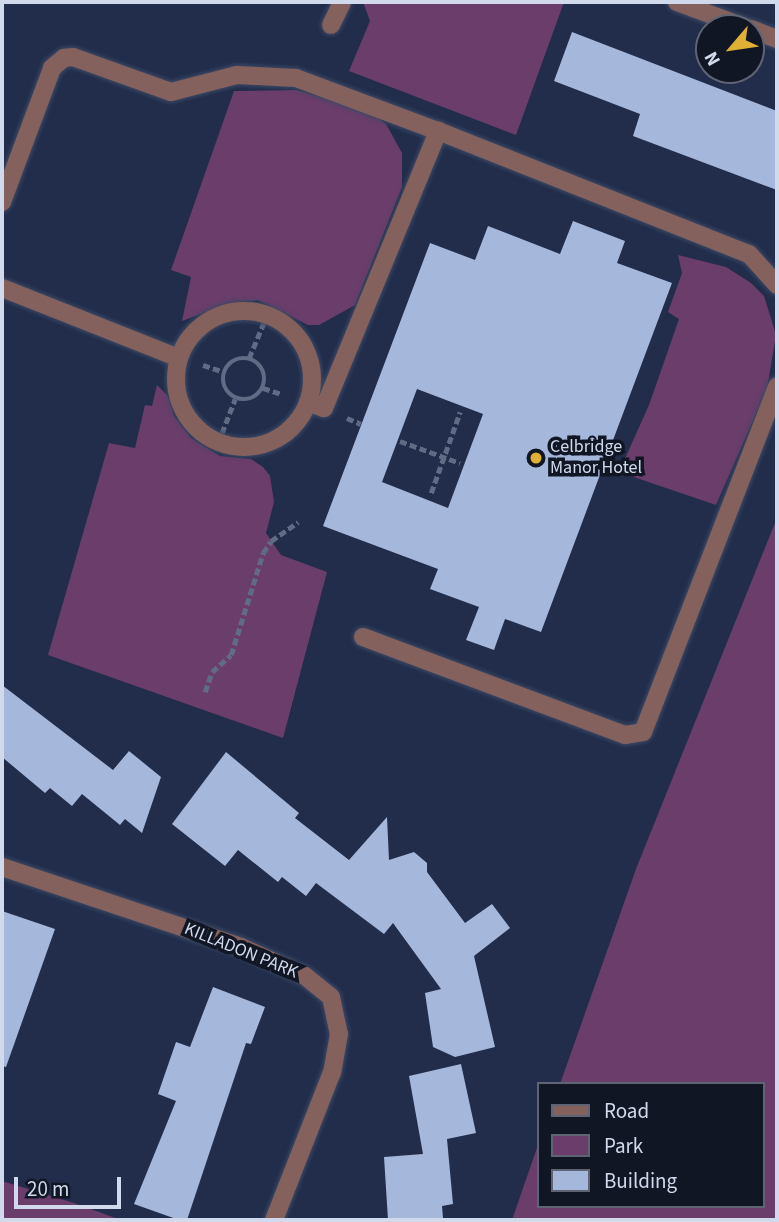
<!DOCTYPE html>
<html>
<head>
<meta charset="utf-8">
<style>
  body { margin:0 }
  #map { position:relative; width:779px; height:1222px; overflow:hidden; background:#212d4b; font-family:"Source Sans 3",sans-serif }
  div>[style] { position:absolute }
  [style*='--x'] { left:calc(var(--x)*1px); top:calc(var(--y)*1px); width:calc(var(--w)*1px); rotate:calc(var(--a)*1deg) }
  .green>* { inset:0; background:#6b3d6b }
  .building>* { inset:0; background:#a6b7dc }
  .path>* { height:4.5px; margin-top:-2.25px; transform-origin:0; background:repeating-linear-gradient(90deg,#606b85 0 7px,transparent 0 10.5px) }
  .path>.ring { margin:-2.25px; padding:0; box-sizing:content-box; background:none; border:4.5px solid #606b85; border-radius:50% }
  .roads { filter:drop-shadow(0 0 2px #3d4965) drop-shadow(0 0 2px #3d4965) }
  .minor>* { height:18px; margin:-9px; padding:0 9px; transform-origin:9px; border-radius:9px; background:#84615d }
  .minor>.ring { margin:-9px; padding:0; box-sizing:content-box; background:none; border:18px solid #84615d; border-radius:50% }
  .dots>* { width:19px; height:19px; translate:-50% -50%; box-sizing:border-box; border:4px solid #111624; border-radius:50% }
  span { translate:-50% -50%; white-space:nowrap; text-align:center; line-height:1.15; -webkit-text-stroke:7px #111624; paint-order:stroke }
  .poi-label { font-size:18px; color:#d1daed }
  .left { translate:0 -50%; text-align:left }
  .street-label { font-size:18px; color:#d1daed }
  .frame { position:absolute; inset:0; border:4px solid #d1daed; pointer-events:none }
  .legend { position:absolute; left:537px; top:1082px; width:228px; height:126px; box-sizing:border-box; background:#111624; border:2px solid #5e6474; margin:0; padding:9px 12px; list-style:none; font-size:21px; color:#d1daed }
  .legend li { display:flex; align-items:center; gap:14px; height:35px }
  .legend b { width:35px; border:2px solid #5e6474 }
  .north { position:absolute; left:695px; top:14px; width:70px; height:70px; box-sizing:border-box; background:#111624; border:2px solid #5e6474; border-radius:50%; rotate:241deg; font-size:19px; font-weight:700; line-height:28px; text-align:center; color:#d1daed }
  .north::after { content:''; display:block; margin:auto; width:24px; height:32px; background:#dfb034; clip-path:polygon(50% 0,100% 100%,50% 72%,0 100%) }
  .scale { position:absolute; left:14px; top:1177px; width:107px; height:32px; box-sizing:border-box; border:4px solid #d1daed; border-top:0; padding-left:9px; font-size:21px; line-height:24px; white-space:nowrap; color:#d1daed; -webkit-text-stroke:5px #111624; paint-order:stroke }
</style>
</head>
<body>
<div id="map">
  <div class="green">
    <div style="clip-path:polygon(363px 2px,564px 2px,516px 135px,349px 71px,370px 21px)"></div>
    <div style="clip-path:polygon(297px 90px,367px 110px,386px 124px,402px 153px,402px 187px,355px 305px,319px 325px,308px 325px,258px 300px,230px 303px,182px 321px,191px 277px,171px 270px,234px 91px)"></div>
    <div style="clip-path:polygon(678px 255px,726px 267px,751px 283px,764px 296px,776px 335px,767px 389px,716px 505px,619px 472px,649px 405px,679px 319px,668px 312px,682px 273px)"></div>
    <div style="clip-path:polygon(157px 385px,168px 396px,174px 416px,191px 438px,220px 456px,251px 459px,263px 467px,270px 476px,274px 502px,266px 533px,281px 555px,327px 572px,283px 738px,48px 655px,109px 443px,135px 448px,145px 405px,152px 406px)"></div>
    <div style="clip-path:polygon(777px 518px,777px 1220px,512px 1220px,539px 1142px,539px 1206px,763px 1206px,763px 1084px,560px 1084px,636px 869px)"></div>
    <div style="clip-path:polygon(2px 1181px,74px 1203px,121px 1220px,2px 1220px)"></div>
  </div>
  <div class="building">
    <div style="clip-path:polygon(572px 32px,777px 111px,777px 190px,633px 136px,640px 114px,554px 81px)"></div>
    <div style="clip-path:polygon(evenodd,573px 221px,625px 241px,617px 263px,672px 283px,541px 632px,505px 619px,494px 650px,466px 640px,479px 607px,430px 589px,438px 569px,323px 526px,430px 243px,475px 260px,488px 226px,560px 254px,573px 221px,417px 389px,483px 414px,448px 508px,382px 482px,417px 389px)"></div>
    <div style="clip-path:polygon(2px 685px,113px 770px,129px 751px,161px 777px,142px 833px,125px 819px,120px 825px,82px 794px,72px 806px,50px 788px,45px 793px,2px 757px)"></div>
    <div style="clip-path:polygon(226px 752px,299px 813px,295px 818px,349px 860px,387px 817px,389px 860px,414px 852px,427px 863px,427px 872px,465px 923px,492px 904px,510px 928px,474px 956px,495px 1047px,455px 1057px,433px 1047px,425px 993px,441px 989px,393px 923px,384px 934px,316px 883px,306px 896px,282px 877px,278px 882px,238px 850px,225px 866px,172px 824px)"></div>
    <div style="clip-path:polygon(2px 911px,55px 929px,6px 1067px,2px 1066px)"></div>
    <div style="clip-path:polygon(213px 987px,265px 1007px,251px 1044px,246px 1043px,187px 1220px,179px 1220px,134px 1204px,176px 1101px,158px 1094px,176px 1042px,190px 1047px)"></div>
    <div style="clip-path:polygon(461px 1064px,476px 1133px,447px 1139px,453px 1204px,442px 1206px,443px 1218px,388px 1220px,384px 1157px,423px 1154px,409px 1076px)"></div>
  </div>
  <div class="path">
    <div class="ring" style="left:223px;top:358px;width:37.5px;height:37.5px"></div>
    <div style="--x:249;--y:358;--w:47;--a:-67.3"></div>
    <div style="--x:203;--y:365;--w:22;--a:18"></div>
    <div style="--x:263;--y:388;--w:20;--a:18"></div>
    <div style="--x:347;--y:418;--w:15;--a:23"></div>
    <div style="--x:400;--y:441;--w:64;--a:20.1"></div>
    <div style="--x:218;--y:443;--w:47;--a:-68.9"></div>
    <div style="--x:431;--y:493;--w:86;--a:-70.3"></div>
    <div style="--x:205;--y:692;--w:21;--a:-71"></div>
    <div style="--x:212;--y:672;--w:25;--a:-42"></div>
    <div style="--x:231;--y:655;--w:107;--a:-72.6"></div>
    <div style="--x:263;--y:553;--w:14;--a:-56"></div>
    <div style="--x:271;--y:541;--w:33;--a:-35"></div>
  </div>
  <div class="roads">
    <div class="minor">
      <div style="--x:677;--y:2;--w:75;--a:20.4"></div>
      <div style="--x:331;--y:25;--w:25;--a:-64"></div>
      <div style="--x:751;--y:29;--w:28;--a:21"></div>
      <div style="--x:2;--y:202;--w:143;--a:-69.5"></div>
      <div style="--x:52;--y:68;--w:16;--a:-40"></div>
      <div style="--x:64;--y:58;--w:9;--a:-6"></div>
      <div style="--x:73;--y:57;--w:104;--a:19.7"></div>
      <div style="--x:171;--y:92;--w:68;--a:-14.4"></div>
      <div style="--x:237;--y:75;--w:59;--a:2.9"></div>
      <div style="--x:296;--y:78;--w:152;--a:20.5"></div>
      <div style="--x:2;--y:288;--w:190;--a:21.6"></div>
      <div class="ring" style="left:176px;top:311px;width:118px;height:118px"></div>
      <div style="--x:308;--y:402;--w:17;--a:21"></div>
      <div style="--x:324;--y:408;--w:300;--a:-67.6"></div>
      <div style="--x:438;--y:131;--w:334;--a:21.6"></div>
      <div style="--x:749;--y:254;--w:42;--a:47.9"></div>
      <div style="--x:363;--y:637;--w:280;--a:20.5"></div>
      <div style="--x:625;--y:735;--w:18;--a:-9"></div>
      <div style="--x:643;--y:732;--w:371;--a:-68.8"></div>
      <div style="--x:2;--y:867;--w:252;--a:18.5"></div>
      <div style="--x:241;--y:947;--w:70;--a:24.4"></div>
      <div style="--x:305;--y:976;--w:33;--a:39"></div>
      <div style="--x:331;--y:997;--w:38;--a:78"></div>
      <div style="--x:339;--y:1034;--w:39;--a:100"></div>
      <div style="--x:332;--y:1072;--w:159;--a:111.4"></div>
    </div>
  </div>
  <div class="dots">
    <div style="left:536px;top:458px;background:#dfb034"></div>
  </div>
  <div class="poi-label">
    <span class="left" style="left:550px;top:458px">Celbridge<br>Manor Hotel</span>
  </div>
  <div class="street-label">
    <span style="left:241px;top:951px;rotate:22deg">KILLADON PARK</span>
  </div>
  <div class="frame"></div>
  <ul class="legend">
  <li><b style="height:9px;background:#84615d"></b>Road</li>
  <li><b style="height:19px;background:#6b3d6b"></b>Park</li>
  <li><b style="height:19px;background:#a6b7dc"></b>Building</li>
  </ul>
  <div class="north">N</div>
  <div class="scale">20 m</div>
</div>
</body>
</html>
